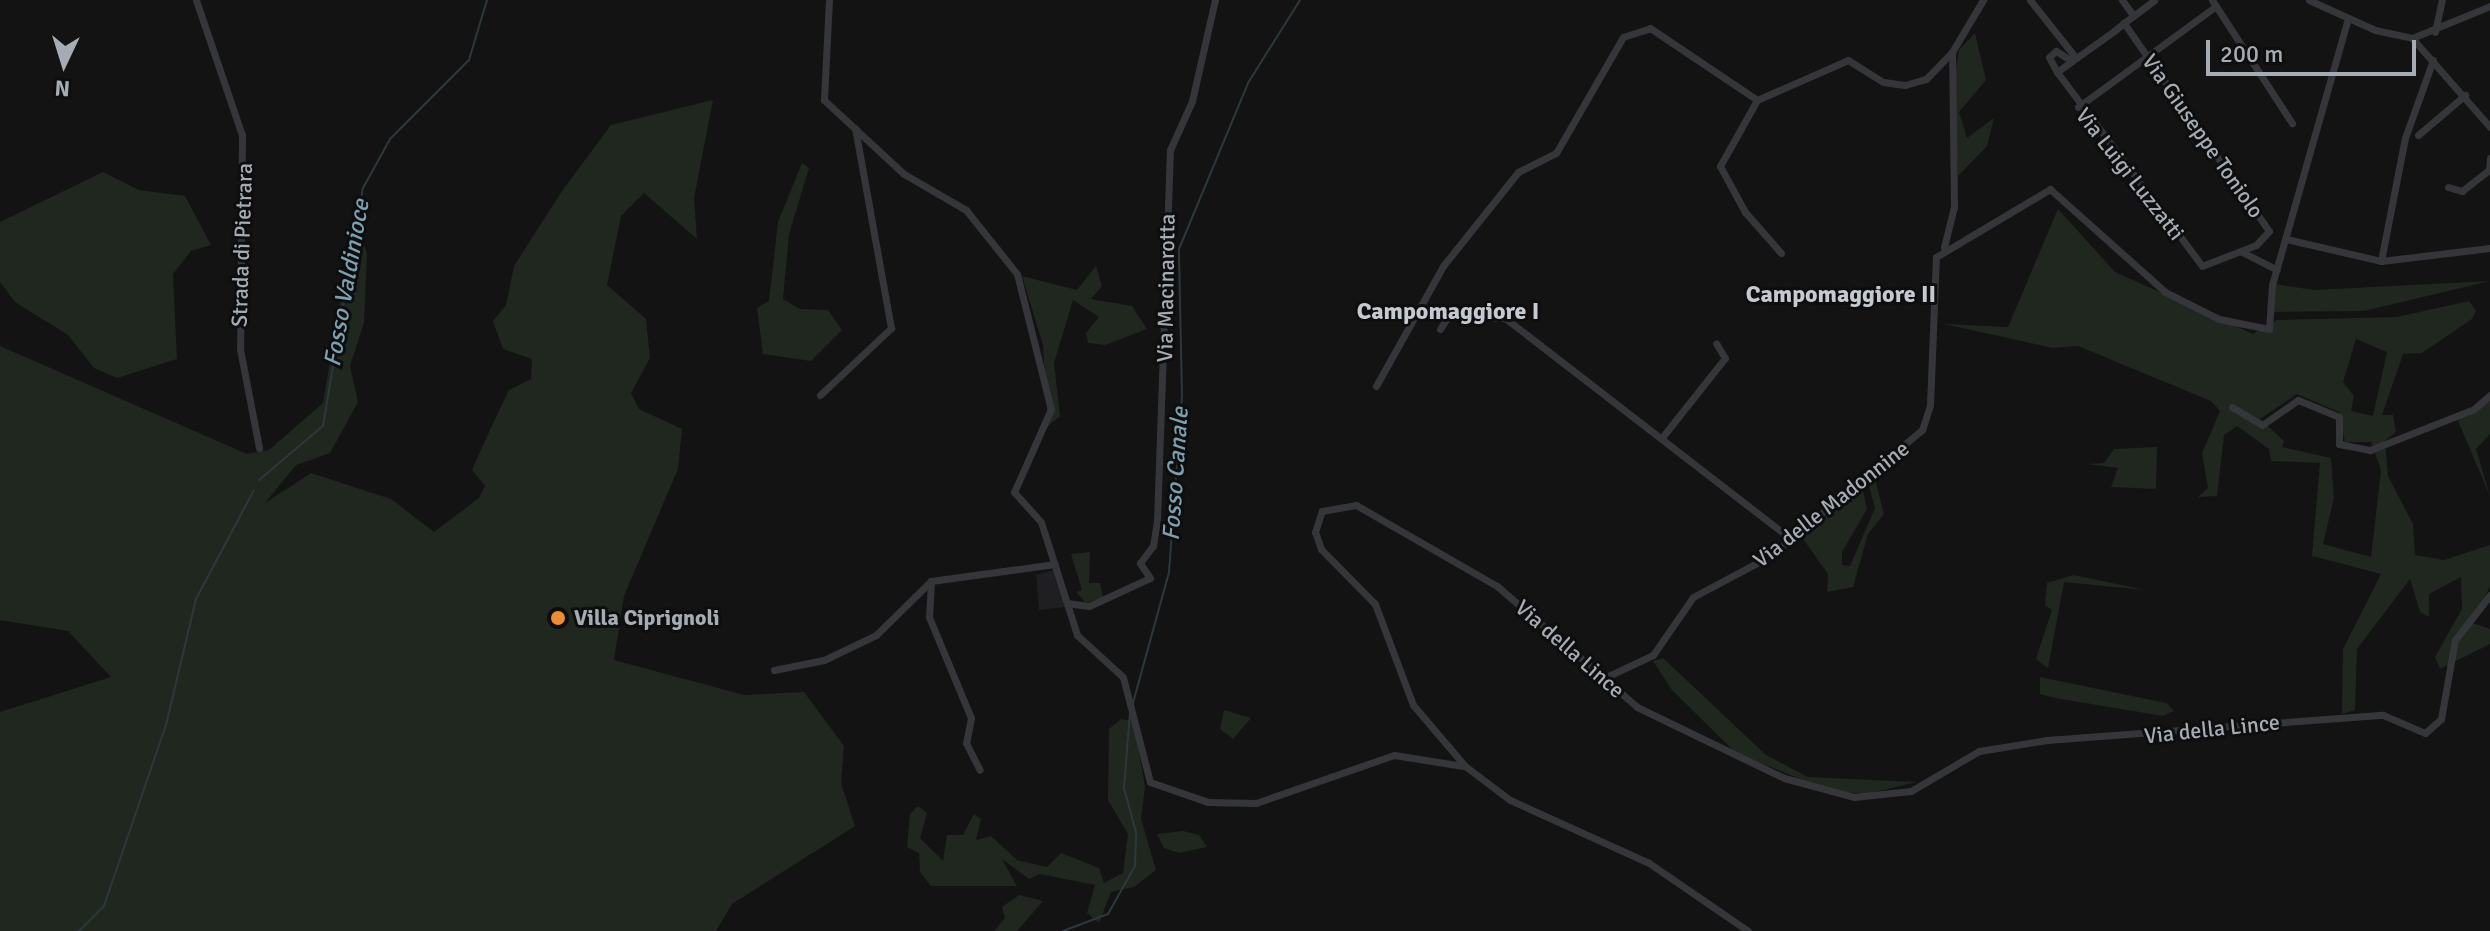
<!DOCTYPE html>
<html>
<head>
<meta charset="utf-8">
<style>
  body { margin:0 }
  #map { position:relative; width:2490px; height:931px; overflow:hidden; background:#131314; font-family:Signika,sans-serif }
  div>[style] { position:absolute }
  [style*='--x'] { left:calc(var(--x)*1px); top:calc(var(--y)*1px); width:calc(var(--w)*1px); rotate:calc(var(--a)*1deg) }
  .built>* { inset:0; background:#1f1f21 }
  .green>* { inset:0; background:#1f271f }
  .stream>* { height:2px; margin:-1px; padding:0 1px; transform-origin:1px; border-radius:1px; background:#2c383c }
  .minor>* { height:7px; margin:-3.5px; padding:0 3.5px; transform-origin:3.5px; border-radius:3.5px; background:#343639 }
  .dots>* { width:22px; height:22px; translate:-50% -50%; box-sizing:border-box; border:4px solid #0e0e0f; border-radius:50% }
  span { translate:-50% -50%; white-space:nowrap; text-align:center; line-height:1.15; -webkit-text-stroke:6px #0e0e0f; paint-order:stroke }
  .street-label { font-size:22px; color:#a5acb4 }
  .poi-label { font-size:22px; color:#a5acb4; font-weight:700 }
  .left { translate:0 -50%; text-align:left }
  .water-label { font-size:24px; color:#7ca0af; font-style:italic }
  .neighbourhood-label { font-size:24px; color:#c5cad1; font-weight:700 }
  .north { position:absolute; left:24px; top:24px; width:80px; height:80px; -webkit-text-stroke:6px #0e0e0f; paint-order:stroke; rotate:184deg; font-size:22px; font-weight:700; line-height:32px; text-align:center; color:#a5acb4 }
  .north::after { content:''; display:block; margin:auto; width:28px; height:36px; background:#a5acb4; clip-path:polygon(50% 0,100% 100%,50% 72%,0 100%) }
  .scale { position:absolute; left:2206px; top:40px; width:210px; height:36px; box-sizing:border-box; border:4px solid #a5acb4; border-top:0; padding-left:10px; font-size:24px; line-height:28px; white-space:nowrap; color:#a5acb4; -webkit-text-stroke:6px #0e0e0f; paint-order:stroke }
</style>
</head>
<body>
<div id="map">
  <div class="built">
    <div style="clip-path:polygon(1054px 570px,1066px 607px,1039px 610px,1036px 575px)"></div>
  </div>
  <div class="green">
    <div style="clip-path:polygon(1975px 33px,1986px 80px,1959px 112px,1967px 138px,1994px 118px,1987px 146px,1958px 176px,1954px 84px,1959px 50px)"></div>
    <div style="clip-path:polygon(713px 100px,694px 198px,697px 239px,644px 193px,621px 216px,607px 285px,646px 319px,650px 358px,631px 393px,639px 409px,682px 429px,678px 469px,624px 596px,614px 660px,744px 695px,804px 692px,844px 746px,841px 783px,855px 826px,732px 904px,716px 931px,0 931px,0 712px,111px 677px,68px 631px,0 620px,0 346px,247px 454px,269px 450px,323px 403px,352px 232px,360px 231px,367px 254px,364px 323px,350px 366px,358px 402px,330px 453px,296px 465px,265px 503px,311px 473px,391px 499px,434px 532px,479px 498px,485px 486px,472px 470px,488px 434px,509px 390px,531px 379px,532px 359px,503px 349px,493px 321px,506px 305px,514px 266px,562px 191px,611px 125px)"></div>
    <div style="clip-path:polygon(802px 163px,809px 168px,789px 234px,783px 299px,800px 309px,828px 310px,842px 330px,811px 361px,763px 354px,757px 308px,769px 301px,778px 222px)"></div>
    <div style="clip-path:polygon(103px 172px,139px 190px,185px 196px,211px 245px,191px 251px,173px 274px,177px 359px,117px 378px,94px 368px,68px 335px,15px 302px,0 282px,0 222px)"></div>
    <div style="clip-path:polygon(evenodd,2058px 209px,2115px 272px,2253px 334px,2277px 320px,2397px 317px,2469px 301px,2476px 311px,2472px 319px,2422px 353px,2403px 354px,2382px 415px,2393px 415px,2396px 432px,2385px 441px,2388px 476px,2413px 524px,2415px 555px,2444px 560px,2490px 545px,2490px 586px,2473px 623px,2490px 629px,2490px 644px,2440px 669px,2435px 657px,2462px 609px,2461px 577px,2429px 594px,2429px 617px,2420px 612px,2410px 579px,2357px 649px,2355px 710px,2342px 714px,2343px 649px,2381px 574px,2312px 556px,2320px 463px,2271px 461px,2269px 449px,2237px 426px,2224px 435px,2217px 496px,2198px 497px,2208px 488px,2202px 453px,2220px 411px,2211px 401px,2078px 346px,2053px 348px,1944px 324px,2008px 327px,2058px 209px,2356px 339px,2387px 352px,2373px 416px,2351px 411px,2354px 396px,2343px 382px,2356px 339px,2058px 209px,2297px 394px,2339px 412px,2345px 442px,2371px 442px,2381px 470px,2371px 557px,2323px 544px,2334px 498px,2331px 458px,2282px 447px,2284px 441px,2260px 419px,2297px 394px)"></div>
    <div style="clip-path:polygon(1096px 266px,1102px 286px,1091px 299px,1132px 306px,1147px 329px,1105px 345px,1088px 343px,1086px 333px,1099px 317px,1073px 300px,1054px 363px,1060px 416px,1048px 426px,1043px 345px,1022px 276px,1077px 290px)"></div>
    <div style="clip-path:polygon(2490px 281px,2364px 311px,2270px 312px,2274px 284px,2314px 290px)"></div>
    <div style="clip-path:polygon(2490px 397px,2490px 434px,2476px 449px,2490px 496px,2458px 421px)"></div>
    <div style="clip-path:polygon(2157px 447px,2156px 489px,2111px 487px,2118px 468px,2088px 464px,2104px 463px,2114px 449px)"></div>
    <div style="clip-path:polygon(1874px 475px,1884px 514px,1868px 534px,1853px 587px,1827px 592px,1828px 574px,1801px 536px,1862px 487px,1867px 509px,1842px 552px,1842px 565px,1850px 566px,1875px 508px,1868px 482px)"></div>
    <div style="clip-path:polygon(1090px 552px,1089px 583px,1100px 583px,1103px 597px,1086px 603px,1076px 592px,1082px 590px,1071px 554px)"></div>
    <div style="clip-path:polygon(2074px 575px,2145px 590px,2064px 582px,2048px 668px,2036px 659px,2052px 610px,2045px 605px,2047px 583px)"></div>
    <div style="clip-path:polygon(1663px 658px,1766px 755px,1808px 777px,1916px 782px,1867px 794px,1830px 791px,1736px 753px,1672px 690px,1653px 661px)"></div>
    <div style="clip-path:polygon(2040px 677px,2166px 703px,2174px 711px,2163px 716px,2055px 698px,2040px 694px)"></div>
    <div style="clip-path:polygon(1224px 710px,1251px 718px,1233px 739px,1220px 729px)"></div>
    <div style="clip-path:polygon(1121px 719px,1134px 721px,1145px 787px,1141px 819px,1156px 870px,1134px 887px,1111px 892px,1099px 923px,1087px 913px,1095px 885px,1040px 874px,1029px 879px,1002px 859px,1017px 886px,931px 886px,920px 872px,919px 853px,907px 847px,910px 814px,918px 806px,927px 813px,920px 838px,943px 861px,947px 835px,963px 835px,974px 814px,981px 819px,976px 840px,991px 836px,1017px 860px,1047px 867px,1061px 853px,1099px 868px,1104px 883px,1123px 873px,1128px 834px,1108px 800px,1109px 729px)"></div>
    <div style="clip-path:polygon(1183px 831px,1199px 835px,1207px 847px,1179px 853px,1164px 848px,1157px 834px)"></div>
    <div style="clip-path:polygon(1019px 895px,1043px 901px,1017px 931px,994px 931px,1005px 918px,1002px 907px)"></div>
  </div>
  <div class="stream">
    <div style="--x:259;--y:480;--w:84;--a:-40.2"></div>
    <div style="--x:323;--y:426;--w:241;--a:-80.5"></div>
    <div style="--x:363;--y:188;--w:56;--a:-61.1"></div>
    <div style="--x:390;--y:139;--w:112;--a:-45"></div>
    <div style="--x:469;--y:60;--w:63;--a:-73.3"></div>
    <div style="--x:1133;--y:703;--w:136;--a:-74.6"></div>
    <div style="--x:1169;--y:572;--w:175;--a:-85.8"></div>
    <div style="--x:1182;--y:397;--w:148;--a:-91.2"></div>
    <div style="--x:1179;--y:249;--w:180;--a:-67.4"></div>
    <div style="--x:1248;--y:83;--w:98;--a:-57.9"></div>
    <div style="--x:79;--y:931;--w:35;--a:-45"></div>
    <div style="--x:104;--y:906;--w:191;--a:-71.1"></div>
    <div style="--x:166;--y:725;--w:130;--a:-76.6"></div>
    <div style="--x:196;--y:599;--w:123;--a:-62"></div>
    <div style="--x:1063;--y:931;--w:48;--a:-20.7"></div>
    <div style="--x:1108;--y:914;--w:55;--a:-60.6"></div>
    <div style="--x:1135;--y:866;--w:34;--a:-88"></div>
    <div style="--x:1136;--y:832;--w:46;--a:-105.3"></div>
    <div style="--x:1124;--y:788;--w:76;--a:-85.5"></div>
  </div>
  <div class="minor">
    <div style="--x:196;--y:0;--w:143;--a:71.2"></div>
    <div style="--x:242;--y:135;--w:214;--a:90.5"></div>
    <div style="--x:240;--y:349;--w:101;--a:79.1"></div>
    <div style="--x:829;--y:0;--w:100;--a:92.9"></div>
    <div style="--x:824;--y:100;--w:109;--a:42.8"></div>
    <div style="--x:904;--y:174;--w:72;--a:30.1"></div>
    <div style="--x:966;--y:210;--w:82;--a:51.4"></div>
    <div style="--x:1017;--y:274;--w:139;--a:75.9"></div>
    <div style="--x:1051;--y:409;--w:91;--a:114"></div>
    <div style="--x:1014;--y:492;--w:40;--a:48"></div>
    <div style="--x:1041;--y:522;--w:119;--a:72.3"></div>
    <div style="--x:1077;--y:635;--w:62;--a:42.4"></div>
    <div style="--x:1123;--y:677;--w:108;--a:75.6"></div>
    <div style="--x:1150;--y:782;--w:61;--a:19"></div>
    <div style="--x:1208;--y:802;--w:48;--a:1.2"></div>
    <div style="--x:1256;--y:803;--w:146;--a:-19.2"></div>
    <div style="--x:1394;--y:755;--w:70;--a:9.1"></div>
    <div style="--x:2030;--y:0;--w:74;--a:51.6"></div>
    <div style="--x:2122;--y:0;--w:19;--a:54"></div>
    <div style="--x:2212;--y:0;--w:147;--a:57"></div>
    <div style="--x:2309;--y:0;--w:72;--a:24.4"></div>
    <div style="--x:2375;--y:30;--w:38;--a:12"></div>
    <div style="--x:2412;--y:38;--w:84;--a:-22.3"></div>
    <div style="--x:2435;--y:32;--w:33;--a:-78"></div>
    <div style="--x:2412;--y:38;--w:118;--a:48.8"></div>
    <div style="--x:2072;--y:61;--w:19;--a:-148"></div>
    <div style="--x:2056;--y:51;--w:9;--a:139"></div>
    <div style="--x:2049;--y:57;--w:17;--a:62"></div>
    <div style="--x:2057;--y:72;--w:19;--a:-36"></div>
    <div style="--x:2072;--y:61;--w:52;--a:-35.5"></div>
    <div style="--x:2114;--y:31;--w:13;--a:-39"></div>
    <div style="--x:2124;--y:23;--w:38;--a:-37"></div>
    <div style="--x:2057;--y:72;--w:242;--a:53.2"></div>
    <div style="--x:2202;--y:266;--w:58;--a:-21.3"></div>
    <div style="--x:2256;--y:245;--w:19;--a:-47"></div>
    <div style="--x:2269;--y:231;--w:254;--a:-124.9"></div>
    <div style="--x:2078;--y:107;--w:171;--a:-36.2"></div>
    <div style="--x:2418;--y:135;--w:62;--a:-40.4"></div>
    <div style="--x:2489;--y:170;--w:12;--a:-85"></div>
    <div style="--x:2448;--y:187;--w:15;--a:16"></div>
    <div style="--x:2462;--y:191;--w:36;--a:-38"></div>
    <div style="--x:2286;--y:239;--w:98;--a:13"></div>
    <div style="--x:2381;--y:261;--w:110;--a:-6.8"></div>
    <div style="--x:1944;--y:247;--w:41;--a:-76"></div>
    <div style="--x:1954;--y:207;--w:155;--a:-90.7"></div>
    <div style="--x:1952;--y:52;--w:61;--a:-59.2"></div>
    <div style="--x:2242;--y:252;--w:39;--a:27"></div>
    <div style="--x:1781;--y:253;--w:55;--a:-131.3"></div>
    <div style="--x:1745;--y:212;--w:52;--a:-118.5"></div>
    <div style="--x:1720;--y:166;--w:76;--a:-60.7"></div>
    <div style="--x:1757;--y:100;--w:99;--a:-23.7"></div>
    <div style="--x:1848;--y:60;--w:41;--a:32.2"></div>
    <div style="--x:1883;--y:82;--w:22;--a:8"></div>
    <div style="--x:1905;--y:85;--w:22;--a:-16"></div>
    <div style="--x:1926;--y:79;--w:37;--a:-46"></div>
    <div style="--x:2381;--y:261;--w:125;--a:-79"></div>
    <div style="--x:2405;--y:138;--w:83;--a:-70.3"></div>
    <div style="--x:1440;--y:329;--w:15;--a:-58"></div>
    <div style="--x:1448;--y:316;--w:57;--a:2"></div>
    <div style="--x:1505;--y:318;--w:360;--a:37.7"></div>
    <div style="--x:1376;--y:386;--w:137;--a:-60.8"></div>
    <div style="--x:1443;--y:266;--w:120;--a:-51.4"></div>
    <div style="--x:1518;--y:172;--w:42;--a:-26.6"></div>
    <div style="--x:1556;--y:153;--w:134;--a:-60"></div>
    <div style="--x:1623;--y:37;--w:28;--a:-18"></div>
    <div style="--x:1650;--y:28;--w:129;--a:33.9"></div>
    <div style="--x:820;--y:395;--w:98;--a:-43.3"></div>
    <div style="--x:891;--y:328;--w:203;--a:-100.2"></div>
    <div style="--x:2232;--y:407;--w:35;--a:31"></div>
    <div style="--x:2262;--y:425;--w:44;--a:-34.8"></div>
    <div style="--x:2298;--y:400;--w:44;--a:22.5"></div>
    <div style="--x:2339;--y:417;--w:27;--a:90"></div>
    <div style="--x:2339;--y:444;--w:32;--a:11"></div>
    <div style="--x:2370;--y:450;--w:112;--a:-21.5"></div>
    <div style="--x:2474;--y:409;--w:21;--a:-41"></div>
    <div style="--x:1664;--y:435;--w:98;--a:-51.6"></div>
    <div style="--x:1725;--y:358;--w:17;--a:-121"></div>
    <div style="--x:931;--y:581;--w:36;--a:93"></div>
    <div style="--x:929;--y:617;--w:109;--a:67.4"></div>
    <div style="--x:971;--y:718;--w:25;--a:101"></div>
    <div style="--x:966;--y:743;--w:30;--a:63"></div>
    <div style="--x:1067;--y:603;--w:22;--a:8"></div>
    <div style="--x:1089;--y:606;--w:67;--a:-24.7"></div>
    <div style="--x:1150;--y:578;--w:18;--a:-124"></div>
    <div style="--x:1140;--y:563;--w:21;--a:-53"></div>
    <div style="--x:1153;--y:546;--w:25;--a:-81"></div>
    <div style="--x:1157;--y:521;--w:371;--a:-88"></div>
    <div style="--x:1170;--y:150;--w:54;--a:-65.8"></div>
    <div style="--x:1192;--y:101;--w:104;--a:-77.2"></div>
    <div style="--x:774;--y:670;--w:51;--a:-11.3"></div>
    <div style="--x:824;--y:660;--w:58;--a:-25.7"></div>
    <div style="--x:876;--y:635;--w:77;--a:-44.5"></div>
    <div style="--x:931;--y:581;--w:125;--a:-7.8"></div>
    <div style="--x:1602;--y:679;--w:56;--a:-25.2"></div>
    <div style="--x:1653;--y:655;--w:70;--a:-55.4"></div>
    <div style="--x:1693;--y:597;--w:87;--a:-28"></div>
    <div style="--x:1770;--y:556;--w:197;--a:-39.7"></div>
    <div style="--x:1922;--y:430;--w:26;--a:-72"></div>
    <div style="--x:1930;--y:405;--w:148;--a:-87.7"></div>
    <div style="--x:1936;--y:257;--w:133;--a:-30.8"></div>
    <div style="--x:2050;--y:189;--w:154;--a:41.8"></div>
    <div style="--x:2165;--y:292;--w:60;--a:26.6"></div>
    <div style="--x:2219;--y:319;--w:51;--a:11.3"></div>
    <div style="--x:2269;--y:329;--w:44;--a:-86.1"></div>
    <div style="--x:2272;--y:285;--w:277;--a:-74.1"></div>
    <div style="--x:1748;--y:931;--w:120;--a:-145.5"></div>
    <div style="--x:1649;--y:863;--w:153;--a:-155.6"></div>
    <div style="--x:1510;--y:800;--w:56;--a:-142.9"></div>
    <div style="--x:1465;--y:766;--w:80;--a:-130.4"></div>
    <div style="--x:1413;--y:705;--w:108;--a:-110.6"></div>
    <div style="--x:1375;--y:604;--w:77;--a:-134.5"></div>
    <div style="--x:1321;--y:549;--w:18;--a:-109"></div>
    <div style="--x:1315;--y:532;--w:22;--a:-72"></div>
    <div style="--x:1322;--y:511;--w:35;--a:-10"></div>
    <div style="--x:1356;--y:505;--w:163;--a:29.9"></div>
    <div style="--x:1497;--y:586;--w:185;--a:40.8"></div>
    <div style="--x:1637;--y:707;--w:163;--a:25.8"></div>
    <div style="--x:1784;--y:778;--w:73;--a:15.2"></div>
    <div style="--x:1854;--y:797;--w:57;--a:-6"></div>
    <div style="--x:1911;--y:791;--w:79;--a:-30.5"></div>
    <div style="--x:1979;--y:751;--w:69;--a:-9.2"></div>
    <div style="--x:2047;--y:740;--w:337;--a:-4.3"></div>
    <div style="--x:2383;--y:715;--w:46;--a:23.2"></div>
    <div style="--x:2425;--y:733;--w:21;--a:-41"></div>
    <div style="--x:2441;--y:719;--w:80;--a:-80"></div>
    <div style="--x:2455;--y:640;--w:57;--a:-52.1"></div>
  </div>
  <div class="dots">
    <div style="left:558px;top:618px;background:#ec8d33"></div>
  </div>
  <div class="street-label">
    <span style="left:2203px;top:136px;rotate:55deg">Via Giuseppe Toniolo</span>
    <span style="left:2130px;top:174px;rotate:52deg">Via Luigi Luzzatti</span>
    <span style="left:242px;top:245px;rotate:-88deg">Strada di Pietrara</span>
    <span style="left:1166px;top:288px;rotate:-89deg">Via Macinarotta</span>
    <span style="left:1831px;top:504px;rotate:-38deg">Via delle Madonnine</span>
    <span style="left:1570px;top:649px;rotate:41deg">Via della Lince</span>
    <span style="left:2212px;top:729px;rotate:-6deg">Via della Lince</span>
  </div>
  <div class="poi-label">
    <span class="left" style="left:574px;top:618px">Villa Ciprignoli</span>
  </div>
  <div class="water-label">
    <span style="left:347px;top:283px;rotate:-80deg">Fosso Valdinioce</span>
    <span style="left:1176px;top:474px;rotate:-86deg">Fosso Canale</span>
  </div>
  <div class="neighbourhood-label">
    <span style="left:1841px;top:295px">Campomaggiore II</span>
    <span style="left:1448px;top:312px">Campomaggiore I</span>
  </div>
  <div class="north">N</div>
  <div class="scale">200 m</div>
</div>
</body>
</html>
